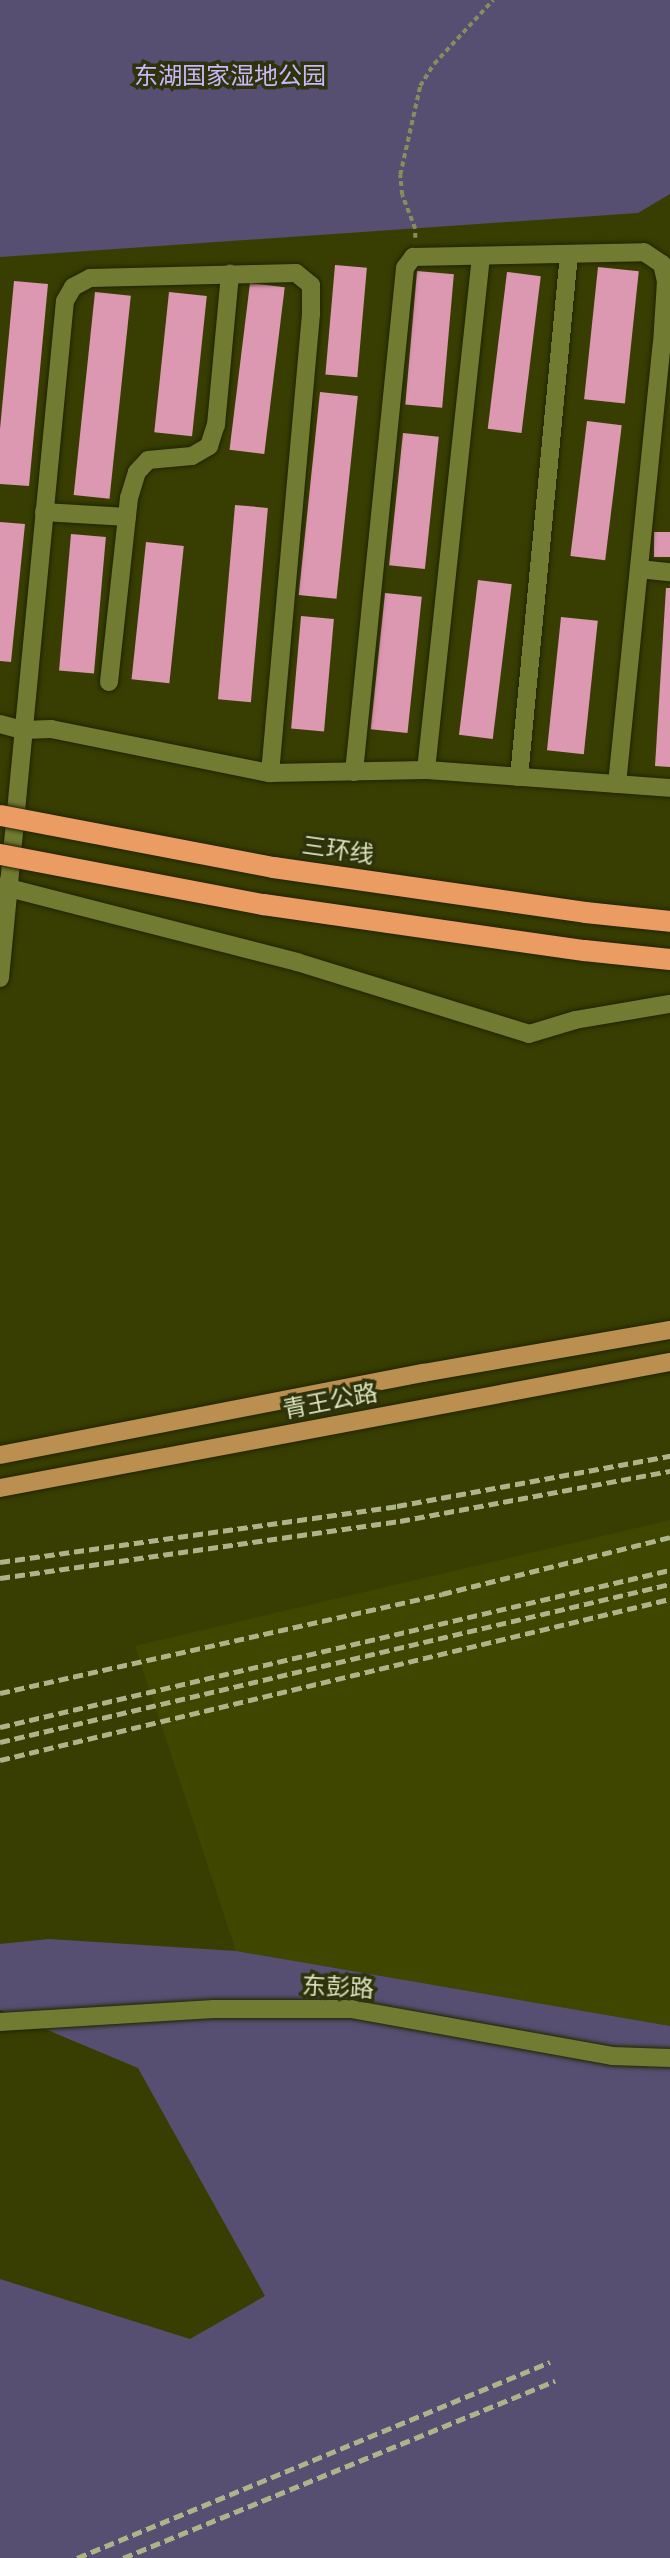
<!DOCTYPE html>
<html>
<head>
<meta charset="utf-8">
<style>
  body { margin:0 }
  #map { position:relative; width:670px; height:2558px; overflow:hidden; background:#383e02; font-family:"PT Sans Narrow","Noto Sans SC",sans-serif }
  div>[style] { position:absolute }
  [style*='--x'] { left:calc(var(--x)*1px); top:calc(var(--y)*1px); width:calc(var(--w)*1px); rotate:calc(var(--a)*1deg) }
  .built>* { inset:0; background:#3f4600 }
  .green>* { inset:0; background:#574f71 }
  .building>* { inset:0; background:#dc97b1; transform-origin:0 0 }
  .path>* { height:3.5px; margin-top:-1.75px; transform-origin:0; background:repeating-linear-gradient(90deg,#878d5c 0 5px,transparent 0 8.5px) }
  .roads { filter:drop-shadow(0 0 2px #202400) drop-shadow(0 0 2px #202400) }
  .minor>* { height:18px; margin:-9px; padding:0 9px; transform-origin:9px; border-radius:9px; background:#727b32 }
  .major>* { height:18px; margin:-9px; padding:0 9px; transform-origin:9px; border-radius:9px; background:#bb8f4f }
  .rail>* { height:5px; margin-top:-2.5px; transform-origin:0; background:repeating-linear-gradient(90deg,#aeb489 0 10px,transparent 0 15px) }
  .bridges { filter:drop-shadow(0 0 2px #202400) drop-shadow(0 0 2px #202400) }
  .highway-bridge>* { height:21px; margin:-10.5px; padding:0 10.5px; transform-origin:10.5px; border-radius:10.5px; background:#eb9c63 }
  span { translate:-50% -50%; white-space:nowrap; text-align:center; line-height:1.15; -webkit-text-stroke:7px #2e330c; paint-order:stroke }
  .park-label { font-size:24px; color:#c8b7fb }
  .street-label { font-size:24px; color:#dae0bc }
</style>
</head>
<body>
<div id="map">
  <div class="built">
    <div style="clip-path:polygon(670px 1520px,670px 2026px,236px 1951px,135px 1646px)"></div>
  </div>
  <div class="green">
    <div style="clip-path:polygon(0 0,670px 0,670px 194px,638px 213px,0 257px)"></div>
    <div style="clip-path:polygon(49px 1939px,236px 1951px,670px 2026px,670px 2558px,0 2558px,0 2279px,190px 2339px,265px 2296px,138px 2068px,0 2010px,0 1944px)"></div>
  </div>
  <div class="building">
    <div style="left:335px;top:265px;width:32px;height:110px;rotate:5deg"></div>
    <div style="left:598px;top:267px;width:41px;height:133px;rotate:6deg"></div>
    <div style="left:417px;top:271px;width:37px;height:134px;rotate:5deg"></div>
    <div style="left:507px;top:272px;width:34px;height:158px;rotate:7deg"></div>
    <div style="clip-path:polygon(14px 281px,48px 284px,29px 486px,0 484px,0 429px)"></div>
    <div style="left:250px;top:283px;width:35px;height:168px;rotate:7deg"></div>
    <div style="left:95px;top:292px;width:36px;height:204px;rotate:6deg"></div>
    <div style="left:169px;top:292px;width:38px;height:141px;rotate:6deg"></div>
    <div style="left:320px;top:392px;width:38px;height:204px;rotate:6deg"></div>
    <div style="left:587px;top:421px;width:35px;height:136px;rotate:7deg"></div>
    <div style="left:403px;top:433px;width:36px;height:133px;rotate:6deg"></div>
    <div style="left:235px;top:505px;width:33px;height:195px;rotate:5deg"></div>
    <div style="clip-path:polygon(0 522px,25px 524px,11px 662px,0 661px)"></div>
    <div style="left:654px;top:532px;width:16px;height:25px"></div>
    <div style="left:71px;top:534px;width:35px;height:137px;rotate:5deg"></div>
    <div style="left:146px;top:542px;width:38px;height:138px;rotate:6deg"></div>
    <div style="left:478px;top:580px;width:34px;height:156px;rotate:7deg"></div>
    <div style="clip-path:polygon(666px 588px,670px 588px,670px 767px,655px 766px)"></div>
    <div style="left:385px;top:593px;width:37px;height:137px;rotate:6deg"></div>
    <div style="left:301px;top:616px;width:33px;height:113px;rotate:5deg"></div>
    <div style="left:561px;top:617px;width:37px;height:134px;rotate:6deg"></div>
  </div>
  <div class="path">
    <div style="--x:415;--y:238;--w:9;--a:-90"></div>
    <div style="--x:415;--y:229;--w:36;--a:-111"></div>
    <div style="--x:402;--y:195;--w:20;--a:-96"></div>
    <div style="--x:400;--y:175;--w:91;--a:-77.3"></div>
    <div style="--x:420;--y:86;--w:26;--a:-58"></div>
    <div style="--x:434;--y:64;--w:87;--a:-47.3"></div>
  </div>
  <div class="roads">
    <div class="minor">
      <div style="--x:44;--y:512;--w:83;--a:3.4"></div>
      <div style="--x:639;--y:569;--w:31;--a:6"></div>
      <div style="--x:109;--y:682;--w:185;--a:-83.8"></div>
      <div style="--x:129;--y:498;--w:27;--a:-73"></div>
      <div style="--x:137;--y:472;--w:16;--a:-47"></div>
      <div style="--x:148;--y:460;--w:44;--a:-5.2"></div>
      <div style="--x:192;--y:456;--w:20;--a:-30"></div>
      <div style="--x:209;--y:446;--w:22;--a:-72"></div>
      <div style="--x:216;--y:425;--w:152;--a:-84.7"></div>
      <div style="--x:0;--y:724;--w:24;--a:15"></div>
      <div style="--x:23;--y:730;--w:28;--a:-2"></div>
      <div style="--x:51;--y:729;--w:223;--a:11.4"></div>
      <div style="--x:270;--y:773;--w:156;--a:-1.1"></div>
      <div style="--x:426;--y:770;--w:245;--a:4.2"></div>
      <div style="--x:426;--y:770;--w:517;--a:-83.89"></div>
      <div style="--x:354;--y:772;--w:507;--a:-84.22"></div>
      <div style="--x:405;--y:268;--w:14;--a:-54"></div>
      <div style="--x:413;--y:257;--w:231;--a:-1.2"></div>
      <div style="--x:644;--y:252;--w:22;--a:34"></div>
      <div style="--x:662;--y:264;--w:17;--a:77"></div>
      <div style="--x:666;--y:281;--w:63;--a:93.6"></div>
      <div style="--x:662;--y:344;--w:8;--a:0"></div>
      <div style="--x:519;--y:777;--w:525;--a:-84.54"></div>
      <div style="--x:617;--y:784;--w:442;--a:-84.2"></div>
      <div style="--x:1;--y:886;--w:306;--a:14.4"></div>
      <div style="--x:297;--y:962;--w:243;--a:17.2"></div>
      <div style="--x:529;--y:1034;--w:48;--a:-16.9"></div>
      <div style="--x:575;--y:1020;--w:96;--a:-9.6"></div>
      <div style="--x:0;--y:978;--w:680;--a:-84.52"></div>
      <div style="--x:65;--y:301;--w:16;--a:-60"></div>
      <div style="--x:73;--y:287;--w:19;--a:-28"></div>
      <div style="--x:90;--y:278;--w:206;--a:-1.4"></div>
      <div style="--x:296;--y:273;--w:19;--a:39"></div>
      <div style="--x:311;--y:285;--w:29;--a:90"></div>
      <div style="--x:311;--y:314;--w:461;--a:95.1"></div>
      <div style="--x:0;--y:2022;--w:214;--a:-3.5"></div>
      <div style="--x:214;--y:2009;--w:137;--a:0"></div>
      <div style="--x:351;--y:2009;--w:265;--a:10.2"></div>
      <div style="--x:612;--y:2056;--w:58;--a:2"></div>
    </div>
    <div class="major">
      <div style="--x:0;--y:1455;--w:431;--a:-11"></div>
      <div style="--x:423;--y:1373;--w:251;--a:-9.9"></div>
      <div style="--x:0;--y:1488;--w:682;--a:-10.65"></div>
    </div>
  </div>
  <div class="rail">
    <div style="--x:0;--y:1562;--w:401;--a:-8"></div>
    <div style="--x:397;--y:1506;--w:278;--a:-10.4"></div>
    <div style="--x:0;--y:1578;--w:404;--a:-8.1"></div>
    <div style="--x:400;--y:1521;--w:275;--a:-10.5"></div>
    <div style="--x:0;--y:1693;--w:453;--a:-12.6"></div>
    <div style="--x:442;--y:1594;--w:235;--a:-14"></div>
    <div style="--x:0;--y:1727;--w:688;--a:-13.19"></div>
    <div style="--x:0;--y:1742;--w:688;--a:-13.27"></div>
    <div style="--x:0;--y:1760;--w:689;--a:-13.51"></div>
    <div style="--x:77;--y:2558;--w:512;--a:-22.51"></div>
    <div style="--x:123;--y:2558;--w:467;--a:-22.3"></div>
  </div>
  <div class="bridges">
    <div class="highway-bridge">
      <div style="--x:0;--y:815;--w:278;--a:10.8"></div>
      <div style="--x:273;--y:867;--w:315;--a:8.2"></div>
      <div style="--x:585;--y:912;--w:85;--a:6"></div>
      <div style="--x:0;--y:854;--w:268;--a:10.8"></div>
      <div style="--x:263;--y:904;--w:324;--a:8.2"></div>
      <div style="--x:584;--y:950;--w:86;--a:6"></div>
    </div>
  </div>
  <div class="park-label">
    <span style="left:230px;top:76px">东湖国家湿地公园</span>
  </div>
  <div class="street-label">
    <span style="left:338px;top:850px;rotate:8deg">三环线</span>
    <span style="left:330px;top:1401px;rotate:-11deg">青王公路</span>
    <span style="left:338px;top:1987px;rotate:3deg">东彭路</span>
  </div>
</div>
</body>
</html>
